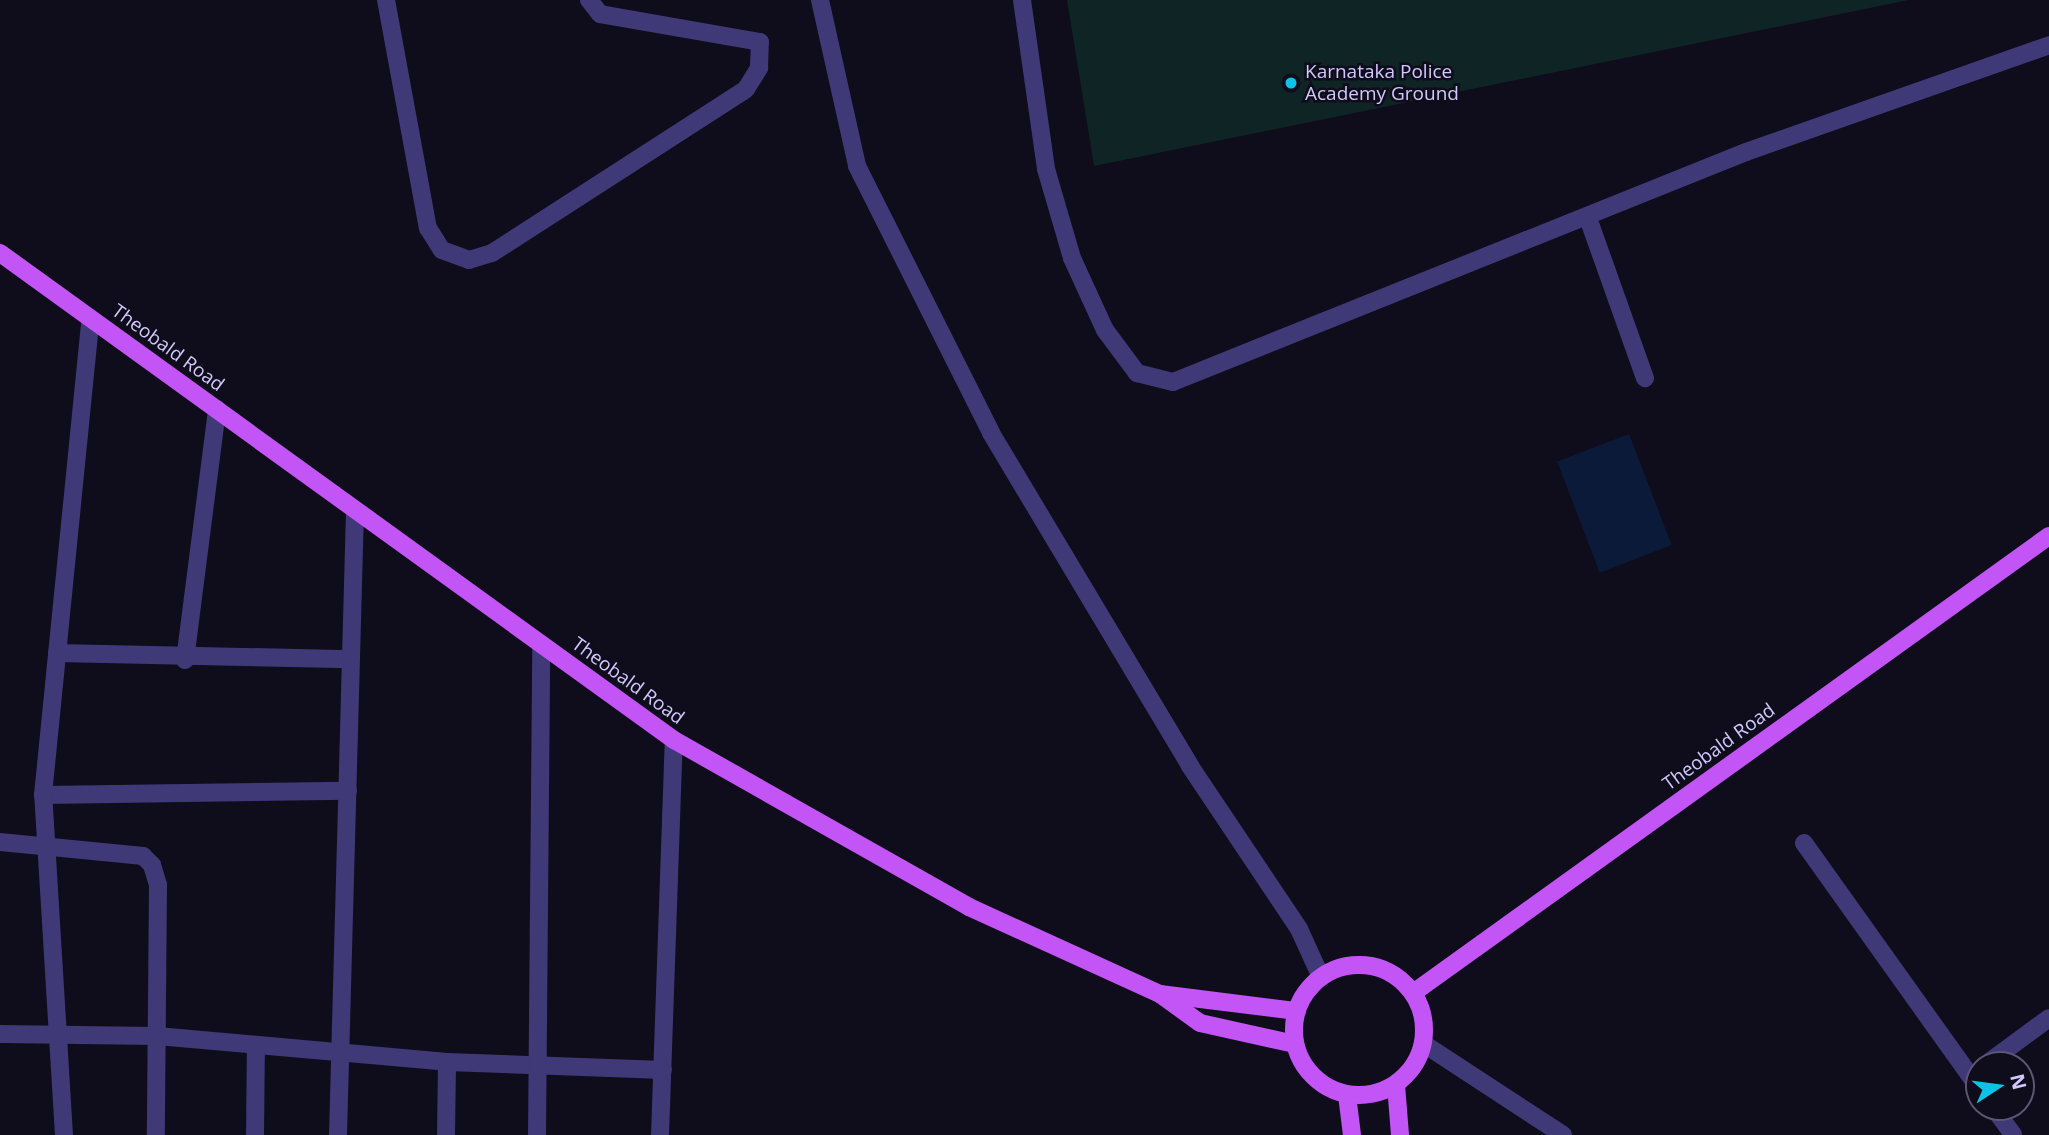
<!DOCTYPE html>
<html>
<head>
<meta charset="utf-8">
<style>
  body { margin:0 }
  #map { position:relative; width:2049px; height:1135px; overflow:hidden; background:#0f0c1b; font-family:"Open Sans",sans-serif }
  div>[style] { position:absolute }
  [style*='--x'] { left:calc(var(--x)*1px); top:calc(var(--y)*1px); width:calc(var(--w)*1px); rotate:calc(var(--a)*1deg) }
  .green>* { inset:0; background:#0f2424 }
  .water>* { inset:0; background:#0c1a39; transform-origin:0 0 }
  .minor>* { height:18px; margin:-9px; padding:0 9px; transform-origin:9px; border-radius:9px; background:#3f3977 }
  .major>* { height:18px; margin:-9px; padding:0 9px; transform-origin:9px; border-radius:9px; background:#c355f6 }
  .major>.ring { margin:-9px; padding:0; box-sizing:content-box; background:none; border:18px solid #c355f6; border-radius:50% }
  .dots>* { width:19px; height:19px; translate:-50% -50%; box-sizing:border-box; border:4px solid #0f0c1b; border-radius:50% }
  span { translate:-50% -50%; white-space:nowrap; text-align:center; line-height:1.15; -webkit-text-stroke:5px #0f0c1b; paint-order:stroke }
  .poi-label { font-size:19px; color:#d1c8fc }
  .left { translate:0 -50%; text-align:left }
  .street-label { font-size:19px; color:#d1c8fc }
  .north { position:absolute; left:1965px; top:1051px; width:70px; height:70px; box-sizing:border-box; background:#0f0c1b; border:2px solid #5d5775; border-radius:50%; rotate:77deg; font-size:19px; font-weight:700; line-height:28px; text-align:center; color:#d1c8fc }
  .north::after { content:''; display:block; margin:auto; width:24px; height:32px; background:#0cc2e5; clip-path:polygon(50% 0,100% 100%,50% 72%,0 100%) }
</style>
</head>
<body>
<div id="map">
  <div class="green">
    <div style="clip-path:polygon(1067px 0,1909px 0,1094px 166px)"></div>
  </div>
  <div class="water">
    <div style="left:1629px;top:434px;width:119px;height:77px;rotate:69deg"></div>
  </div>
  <div class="minor">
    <div style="--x:386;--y:0;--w:232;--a:79.6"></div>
    <div style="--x:428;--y:228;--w:26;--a:58"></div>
    <div style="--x:442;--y:250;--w:29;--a:20"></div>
    <div style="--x:469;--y:260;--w:24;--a:-17"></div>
    <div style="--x:492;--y:253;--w:302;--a:-32.8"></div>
    <div style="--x:746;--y:89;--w:25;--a:-58"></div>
    <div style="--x:759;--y:68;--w:26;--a:-88"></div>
    <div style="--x:760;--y:42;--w:162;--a:-170.1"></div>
    <div style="--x:600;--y:14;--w:18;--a:-128"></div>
    <div style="--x:820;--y:0;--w:170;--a:77.4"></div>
    <div style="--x:857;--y:166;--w:299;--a:63.3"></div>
    <div style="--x:991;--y:433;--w:388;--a:59.1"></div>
    <div style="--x:1190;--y:766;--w:196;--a:56.2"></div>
    <div style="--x:1299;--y:929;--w:53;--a:65.4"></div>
    <div style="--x:1022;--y:0;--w:171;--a:81.9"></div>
    <div style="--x:1046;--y:169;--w:93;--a:73.7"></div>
    <div style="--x:1072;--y:258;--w:79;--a:65.4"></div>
    <div style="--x:1105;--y:330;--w:54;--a:53.3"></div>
    <div style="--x:1137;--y:373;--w:37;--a:14"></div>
    <div style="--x:1173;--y:382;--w:617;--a:-21.87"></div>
    <div style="--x:1746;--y:152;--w:321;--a:-19.4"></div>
    <div style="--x:1588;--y:218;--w:170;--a:70.4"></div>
    <div style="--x:57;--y:653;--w:294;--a:1.2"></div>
    <div style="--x:185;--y:660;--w:253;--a:-82.7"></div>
    <div style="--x:43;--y:795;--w:305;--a:-0.8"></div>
    <div style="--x:0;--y:842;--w:144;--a:5.6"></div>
    <div style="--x:143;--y:856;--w:13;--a:45"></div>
    <div style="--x:152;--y:865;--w:21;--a:73"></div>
    <div style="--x:158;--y:885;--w:250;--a:90.5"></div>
    <div style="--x:1804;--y:843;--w:301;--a:54.5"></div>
    <div style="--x:0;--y:1034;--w:157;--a:0.7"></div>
    <div style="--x:157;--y:1036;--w:291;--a:5.1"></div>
    <div style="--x:1424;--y:1044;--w:166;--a:33.2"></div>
    <div style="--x:1985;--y:1065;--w:79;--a:-36.3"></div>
    <div style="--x:1993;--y:1107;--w:34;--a:54"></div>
    <div style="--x:64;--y:1135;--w:341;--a:-93.5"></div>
    <div style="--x:43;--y:795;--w:479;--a:-84.3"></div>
    <div style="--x:255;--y:1135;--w:89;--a:-89.4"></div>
    <div style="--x:338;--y:1135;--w:624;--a:-88.44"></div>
    <div style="--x:446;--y:1135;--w:73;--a:-89.2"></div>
    <div style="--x:447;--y:1062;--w:216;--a:2.1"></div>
    <div style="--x:537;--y:1135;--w:491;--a:-89.5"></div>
    <div style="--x:660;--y:1135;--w:395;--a:-88"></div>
  </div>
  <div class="major">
    <div style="--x:0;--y:253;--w:832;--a:35.85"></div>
    <div style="--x:674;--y:740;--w:339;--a:29.5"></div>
    <div style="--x:969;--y:907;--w:210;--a:24.5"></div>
    <div style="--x:1160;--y:994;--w:138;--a:7.1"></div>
    <div class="ring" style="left:1294px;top:965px;width:112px;height:112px"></div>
    <div style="--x:1413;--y:993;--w:783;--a:-35.7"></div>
    <div style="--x:1160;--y:994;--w:49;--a:35.9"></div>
    <div style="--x:1200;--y:1023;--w:97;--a:12.5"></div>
    <div style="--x:1396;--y:1085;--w:50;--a:85.4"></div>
    <div style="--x:1347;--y:1095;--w:40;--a:82.9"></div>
  </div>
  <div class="dots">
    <div style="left:1291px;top:83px;background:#0cc2e5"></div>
  </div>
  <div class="poi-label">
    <span class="left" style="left:1305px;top:83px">Karnataka Police<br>Academy Ground</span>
  </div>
  <div class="street-label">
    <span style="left:168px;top:348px;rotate:36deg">Theobald Road</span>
    <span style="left:628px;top:681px;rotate:36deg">Theobald Road</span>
    <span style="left:1719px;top:747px;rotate:-36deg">Theobald Road</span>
  </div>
  <div class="north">N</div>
</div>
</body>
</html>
